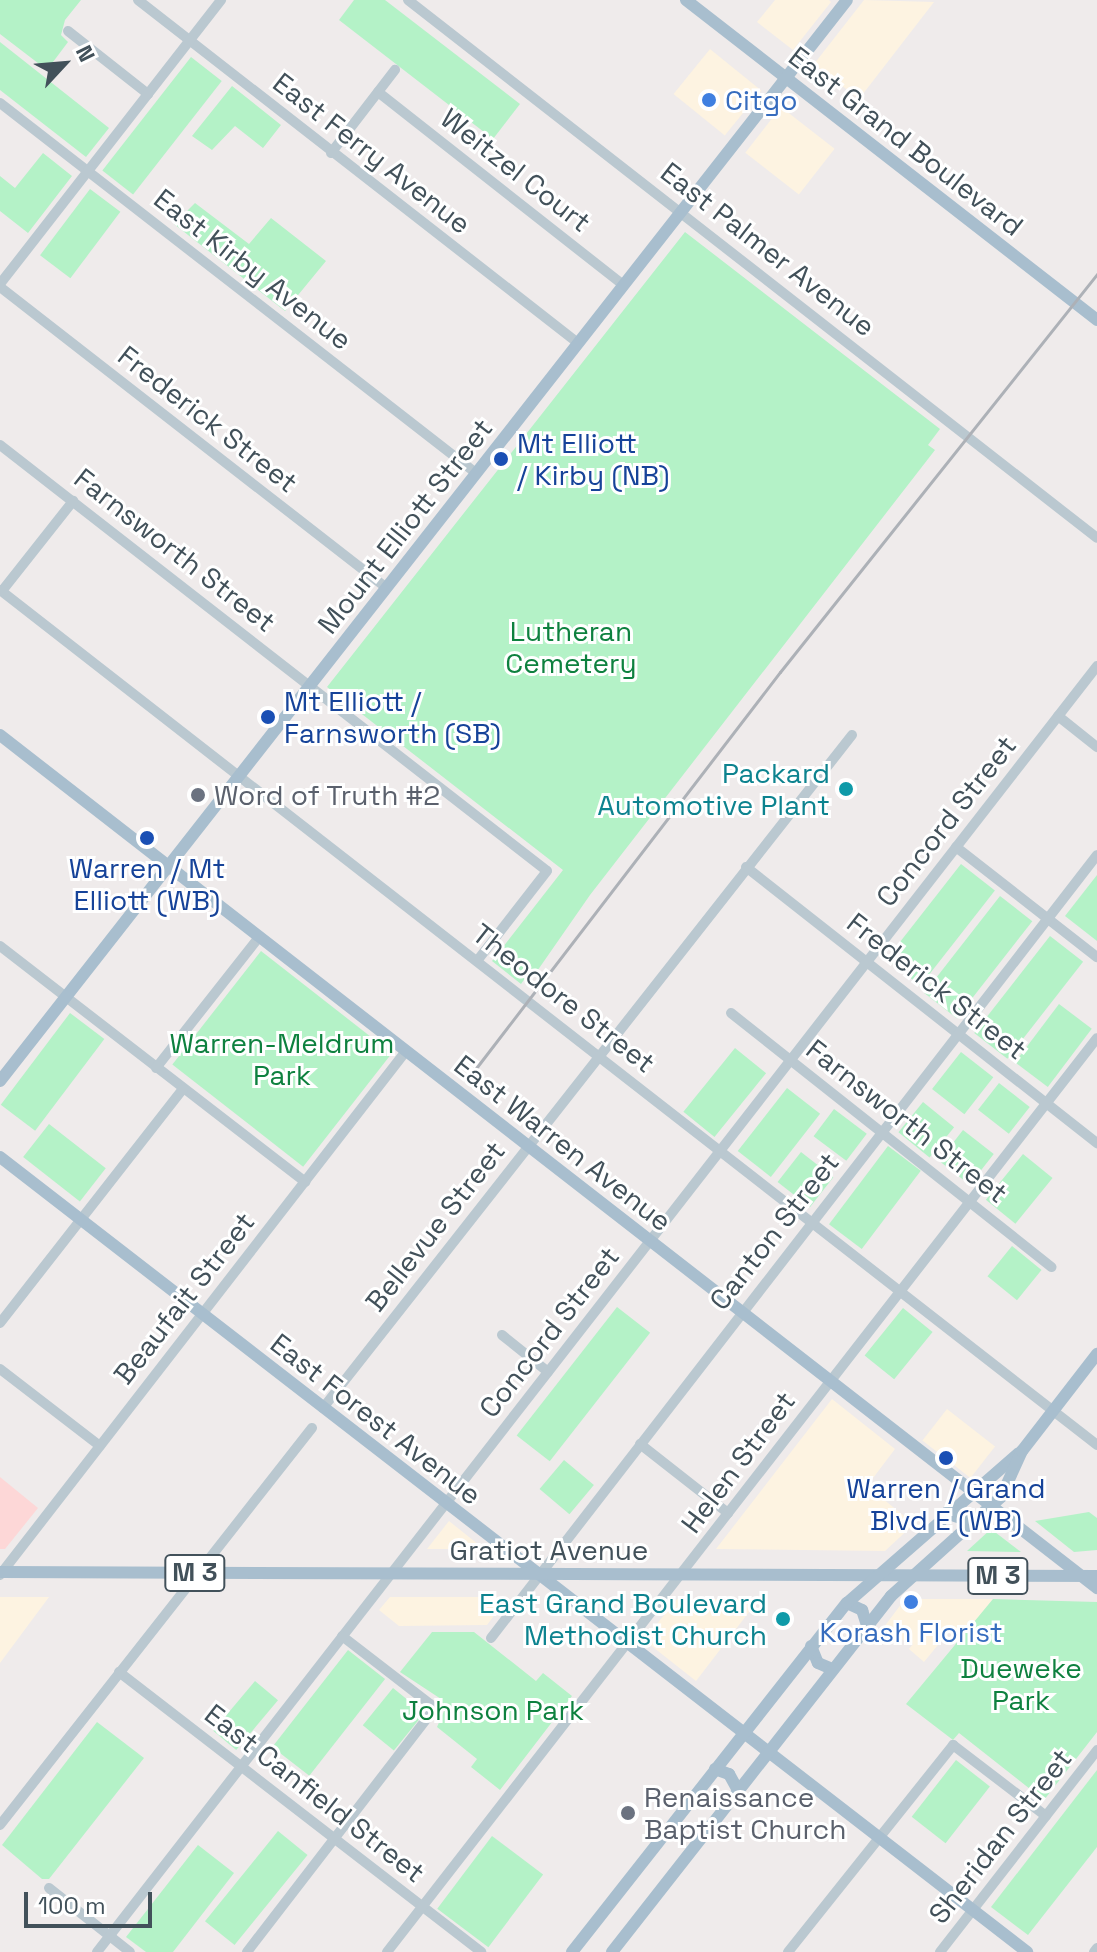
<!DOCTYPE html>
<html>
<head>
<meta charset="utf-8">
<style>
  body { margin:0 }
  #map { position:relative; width:1097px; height:1952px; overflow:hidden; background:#efebeb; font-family:"Space Grotesk",sans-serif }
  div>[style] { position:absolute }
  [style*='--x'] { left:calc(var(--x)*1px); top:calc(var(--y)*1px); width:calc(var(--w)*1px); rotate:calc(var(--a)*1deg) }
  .commercial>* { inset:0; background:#fdf3e1; transform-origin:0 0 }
  .medical>* { inset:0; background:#fdd7d7 }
  .green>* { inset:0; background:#b4f2c7; transform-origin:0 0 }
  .minor>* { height:10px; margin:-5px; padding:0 5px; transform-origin:5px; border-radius:5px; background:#bac8d0 }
  .major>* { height:12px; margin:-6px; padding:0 6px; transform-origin:6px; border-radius:6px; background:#a8bece }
  .rail>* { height:3px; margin:-1.5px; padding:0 1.5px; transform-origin:1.5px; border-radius:1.5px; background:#adb1b7 }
  .dots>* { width:22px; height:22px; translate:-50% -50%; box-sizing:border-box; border:4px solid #fff; border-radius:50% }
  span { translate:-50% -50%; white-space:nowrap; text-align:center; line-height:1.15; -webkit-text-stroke:6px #fff; paint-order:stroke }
  .shield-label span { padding:2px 6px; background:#fff; border:2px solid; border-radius:6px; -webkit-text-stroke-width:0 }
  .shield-label { font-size:26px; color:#42515a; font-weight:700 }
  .shop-label { font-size:28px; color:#366cbe }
  .left { translate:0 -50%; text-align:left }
  .street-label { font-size:28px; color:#42515a }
  .transit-label { font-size:28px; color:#164399 }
  .park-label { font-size:28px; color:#0e813f }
  .culture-label { font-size:28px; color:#0d838f }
  .right { translate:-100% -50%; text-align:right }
  .worship-label { font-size:28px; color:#5b616d }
  .north { position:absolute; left:24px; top:24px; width:80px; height:80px; -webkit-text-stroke:6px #fff; paint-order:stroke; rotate:64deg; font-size:22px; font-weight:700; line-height:32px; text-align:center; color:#42515a }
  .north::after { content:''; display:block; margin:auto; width:28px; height:36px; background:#42515a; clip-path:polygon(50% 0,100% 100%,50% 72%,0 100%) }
  .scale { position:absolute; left:24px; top:1892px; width:128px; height:36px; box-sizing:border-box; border:4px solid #42515a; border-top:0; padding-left:10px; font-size:24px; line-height:28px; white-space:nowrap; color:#42515a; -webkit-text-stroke:6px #fff; paint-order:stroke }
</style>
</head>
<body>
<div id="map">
  <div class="commercial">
    <div style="clip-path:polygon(775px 0,829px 0,831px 2px,793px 50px,757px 22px)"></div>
    <div style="clip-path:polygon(864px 0,934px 2px,859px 99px,814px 64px)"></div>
    <div style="left:710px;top:49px;width:66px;height:58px;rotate:39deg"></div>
    <div style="left:781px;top:107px;width:68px;height:58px;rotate:38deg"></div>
    <div style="clip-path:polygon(832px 1399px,895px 1449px,867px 1486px,914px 1524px,885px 1551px,716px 1549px)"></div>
    <div style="left:947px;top:1409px;width:61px;height:40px;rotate:38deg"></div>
    <div style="clip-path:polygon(449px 1521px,484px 1549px,427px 1549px)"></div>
    <div style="clip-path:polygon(0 1597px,49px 1597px,0 1663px)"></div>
    <div style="clip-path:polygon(390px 1597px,508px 1597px,487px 1625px,399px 1626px,379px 1610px)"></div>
    <div style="clip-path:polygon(677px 1599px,759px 1599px,696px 1681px,644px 1640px)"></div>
    <div style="clip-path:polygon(905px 1599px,993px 1599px,970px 1628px,951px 1629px,924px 1662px,909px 1649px,913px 1644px,881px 1631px)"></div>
  </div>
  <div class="medical">
    <div style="clip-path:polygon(0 1477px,38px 1508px,5px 1549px,0 1549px)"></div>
  </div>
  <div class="green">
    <div style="clip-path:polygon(0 0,81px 0,65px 20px,61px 35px,68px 42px,47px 70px,0 34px)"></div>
    <div style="clip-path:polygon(354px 0,385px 0,520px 104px,493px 139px,339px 20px)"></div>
    <div style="clip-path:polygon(0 42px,109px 128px,86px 157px,0 90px)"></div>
    <div style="left:191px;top:57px;width:39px;height:144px;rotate:38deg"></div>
    <div style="clip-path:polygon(232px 86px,281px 125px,263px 148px,235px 126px,212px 150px,192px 136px)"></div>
    <div style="clip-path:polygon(43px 153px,72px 176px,28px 233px,0 211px,0 176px,15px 188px)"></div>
    <div style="left:90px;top:189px;width:38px;height:83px;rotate:37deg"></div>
    <div style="clip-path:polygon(195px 203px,249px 244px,271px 218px,326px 261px,285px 311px,174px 224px)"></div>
    <div style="clip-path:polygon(685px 232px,940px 429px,928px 445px,935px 450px,590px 895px,533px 977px,528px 974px,521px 984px,492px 961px,563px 870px,327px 687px)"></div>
    <div style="left:961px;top:864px;width:43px;height:121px;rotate:38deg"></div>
    <div style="clip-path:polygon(1097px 875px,1097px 941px,1065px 916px)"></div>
    <div style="left:1000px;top:896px;width:41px;height:123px;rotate:38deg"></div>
    <div style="left:1050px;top:936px;width:42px;height:123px;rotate:38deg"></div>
    <div style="left:261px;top:951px;width:166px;height:144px;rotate:38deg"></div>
    <div style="left:1059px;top:1004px;width:41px;height:73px;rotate:37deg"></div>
    <div style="left:70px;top:1013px;width:43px;height:115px;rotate:37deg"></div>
    <div style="left:735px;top:1048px;width:40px;height:82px;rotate:39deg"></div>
    <div style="left:961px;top:1052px;width:41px;height:47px;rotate:38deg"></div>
    <div style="left:999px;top:1083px;width:39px;height:34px;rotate:38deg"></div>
    <div style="left:787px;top:1088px;width:42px;height:80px;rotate:38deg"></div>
    <div style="left:923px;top:1102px;width:40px;height:39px;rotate:39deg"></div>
    <div style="left:834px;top:1109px;width:41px;height:34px;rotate:37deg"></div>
    <div style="left:49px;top:1124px;width:72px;height:42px;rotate:38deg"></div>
    <div style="left:963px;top:1130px;width:39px;height:39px;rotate:38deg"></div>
    <div style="left:888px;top:1146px;width:41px;height:98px;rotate:37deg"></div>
    <div style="left:801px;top:1152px;width:41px;height:38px;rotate:38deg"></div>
    <div style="left:1023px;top:1154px;width:38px;height:59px;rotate:39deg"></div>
    <div style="left:1012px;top:1246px;width:38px;height:39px;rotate:39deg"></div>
    <div style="left:617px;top:1307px;width:42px;height:163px;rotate:38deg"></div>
    <div style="left:903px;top:1308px;width:38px;height:61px;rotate:39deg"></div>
    <div style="left:564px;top:1460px;width:39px;height:38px;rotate:40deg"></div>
    <div style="clip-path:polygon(1089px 1512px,1097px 1518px,1097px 1550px,1074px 1552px,1035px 1521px)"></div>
    <div style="clip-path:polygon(991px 1529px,1021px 1552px,967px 1551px)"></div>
    <div style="clip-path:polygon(993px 1599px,1097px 1602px,1097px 1732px,1044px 1800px,959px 1733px,953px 1740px,906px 1704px)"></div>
    <div style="clip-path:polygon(432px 1632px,474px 1632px,536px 1681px,543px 1673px,572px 1696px,500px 1790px,471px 1767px,477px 1759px,437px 1727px,444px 1711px,441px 1699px,400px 1672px)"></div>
    <div style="left:348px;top:1650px;width:47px;height:123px;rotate:38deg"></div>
    <div style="left:255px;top:1681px;width:30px;height:65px;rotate:40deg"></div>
    <div style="left:393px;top:1688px;width:40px;height:48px;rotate:39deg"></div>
    <div style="clip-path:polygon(97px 1722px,144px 1758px,49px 1879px,42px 1879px,2px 1845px)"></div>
    <div style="left:956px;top:1760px;width:43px;height:72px;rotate:38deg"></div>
    <div style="clip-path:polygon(1097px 1770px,1097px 1847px,1028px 1935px,991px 1907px)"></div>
    <div style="left:278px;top:1831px;width:38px;height:116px;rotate:39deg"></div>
    <div style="left:492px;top:1836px;width:64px;height:91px;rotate:37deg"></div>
    <div style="clip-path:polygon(198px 1845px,234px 1873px,173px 1952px,146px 1952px,126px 1937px)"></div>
  </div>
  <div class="minor">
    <div style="--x:138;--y:0;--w:558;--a:37.94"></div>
    <div style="--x:408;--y:0;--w:874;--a:37.98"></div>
    <div style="--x:68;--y:31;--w:102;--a:38.2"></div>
    <div style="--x:378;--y:92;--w:312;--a:38.2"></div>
    <div style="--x:0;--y:103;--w:603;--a:37.86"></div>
    <div style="--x:331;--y:153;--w:105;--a:-52.4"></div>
    <div style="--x:0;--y:284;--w:360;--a:-52.1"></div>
    <div style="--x:0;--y:287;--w:489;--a:37.9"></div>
    <div style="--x:0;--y:445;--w:693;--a:37.91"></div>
    <div style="--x:547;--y:871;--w:114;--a:127.9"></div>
    <div style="--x:0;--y:590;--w:1391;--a:37.93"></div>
    <div style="--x:2;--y:591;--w:115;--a:-51.7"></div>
    <div style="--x:1058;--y:716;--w:50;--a:38.5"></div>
    <div style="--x:956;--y:847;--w:179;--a:38"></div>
    <div style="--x:746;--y:867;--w:447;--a:38.2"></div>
    <div style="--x:0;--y:946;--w:386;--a:37.7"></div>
    <div style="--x:731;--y:1013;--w:409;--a:38.4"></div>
    <div style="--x:156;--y:1068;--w:167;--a:-51.8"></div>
    <div style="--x:0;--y:1323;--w:297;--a:-52"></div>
    <div style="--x:502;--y:1335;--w:59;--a:38.8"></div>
    <div style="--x:0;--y:1369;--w:126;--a:37.6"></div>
    <div style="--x:323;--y:1408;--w:856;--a:-51.83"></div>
    <div style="--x:640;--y:1444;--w:112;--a:38.1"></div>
    <div style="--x:0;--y:1575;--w:663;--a:-52.23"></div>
    <div style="--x:491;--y:1638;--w:990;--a:-52.26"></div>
    <div style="--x:119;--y:1672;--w:458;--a:37.7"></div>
    <div style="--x:0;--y:1825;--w:505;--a:-51.84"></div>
    <div style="--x:49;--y:1888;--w:103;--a:38.3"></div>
    <div style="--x:97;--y:1952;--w:1629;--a:-52.13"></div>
    <div style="--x:247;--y:1952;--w:302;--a:-52.4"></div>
    <div style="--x:431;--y:1713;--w:9;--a:-96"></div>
    <div style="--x:430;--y:1704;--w:111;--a:-142.3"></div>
    <div style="--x:387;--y:1952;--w:1157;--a:-52.16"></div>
    <div style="--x:788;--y:1952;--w:265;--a:-51.4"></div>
    <div style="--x:953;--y:1745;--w:117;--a:37.4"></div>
    <div style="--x:940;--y:1952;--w:256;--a:-52.1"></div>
    <div style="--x:1094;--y:1952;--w:5;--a:-53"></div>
  </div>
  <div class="major">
    <div style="--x:686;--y:0;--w:521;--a:37.9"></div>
    <div style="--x:0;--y:735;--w:1390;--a:37.87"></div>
    <div style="--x:0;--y:1081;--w:1373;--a:-51.92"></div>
    <div style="--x:0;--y:1157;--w:1299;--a:37.74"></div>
    <div style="--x:946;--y:1513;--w:18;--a:19"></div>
    <div style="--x:963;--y:1519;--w:14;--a:86"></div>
    <div style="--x:0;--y:1572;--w:1097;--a:0.21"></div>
    <div style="--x:847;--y:1603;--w:17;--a:25"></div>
    <div style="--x:862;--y:1610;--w:16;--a:72"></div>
    <div style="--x:811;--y:1646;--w:18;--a:68"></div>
    <div style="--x:818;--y:1663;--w:15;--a:23"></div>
    <div style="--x:715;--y:1769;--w:15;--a:20"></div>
    <div style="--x:729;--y:1774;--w:18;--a:61"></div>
    <div style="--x:572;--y:1952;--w:444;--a:-51.8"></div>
    <div style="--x:847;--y:1603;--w:228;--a:-41.1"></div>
    <div style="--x:612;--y:1952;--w:452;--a:-51.9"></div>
    <div style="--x:891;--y:1596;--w:148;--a:-42"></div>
    <div style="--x:1001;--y:1497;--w:51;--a:-65.5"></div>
    <div style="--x:1022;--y:1451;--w:123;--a:-52.3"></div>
  </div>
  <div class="rail">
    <div style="--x:470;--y:1076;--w:509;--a:-52.5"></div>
    <div style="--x:780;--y:672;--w:509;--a:-51.46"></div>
  </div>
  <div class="dots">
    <div style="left:709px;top:100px;background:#3f7fe0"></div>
    <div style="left:501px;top:459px;background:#1a4fb4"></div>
    <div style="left:268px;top:717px;background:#1a4fb4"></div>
    <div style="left:846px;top:789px;background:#0f9aa8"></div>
    <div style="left:198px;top:795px;background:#6b7280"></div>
    <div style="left:147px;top:838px;background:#1a4fb4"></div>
    <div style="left:946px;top:1458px;background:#1a4fb4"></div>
    <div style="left:911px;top:1602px;background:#3f7fe0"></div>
    <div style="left:783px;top:1619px;background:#0f9aa8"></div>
    <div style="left:628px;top:1813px;background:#6b7280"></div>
  </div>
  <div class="shield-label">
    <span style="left:195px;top:1573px">M 3</span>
    <span style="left:998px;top:1576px">M 3</span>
  </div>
  <div class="shop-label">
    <span class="left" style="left:725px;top:100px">Citgo</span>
    <span style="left:911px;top:1632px">Korash Florist</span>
  </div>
  <div class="street-label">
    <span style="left:906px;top:141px;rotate:38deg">East Grand Boulevard</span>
    <span style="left:372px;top:153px;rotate:38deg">East Ferry Avenue</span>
    <span style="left:516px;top:170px;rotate:38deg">Weitzel Court</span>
    <span style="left:768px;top:249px;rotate:38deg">East Palmer Avenue</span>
    <span style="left:253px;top:269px;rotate:38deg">East Kirby Avenue</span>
    <span style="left:208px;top:419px;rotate:38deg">Frederick Street</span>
    <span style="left:405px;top:526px;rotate:-52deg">Mount Elliott Street</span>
    <span style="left:175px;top:550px;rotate:38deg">Farnsworth Street</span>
    <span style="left:946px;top:821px;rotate:-52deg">Concord Street</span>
    <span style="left:937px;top:986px;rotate:38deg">Frederick Street</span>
    <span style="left:564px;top:998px;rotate:38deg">Theodore Street</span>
    <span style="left:907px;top:1121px;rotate:38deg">Farnsworth Street</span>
    <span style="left:563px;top:1143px;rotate:38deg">East Warren Avenue</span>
    <span style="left:435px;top:1226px;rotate:-52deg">Bellevue Street</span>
    <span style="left:774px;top:1231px;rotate:-52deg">Canton Street</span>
    <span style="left:184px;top:1298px;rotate:-52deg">Beaufait Street</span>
    <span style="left:549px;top:1332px;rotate:-52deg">Concord Street</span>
    <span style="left:376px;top:1419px;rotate:38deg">East Forest Avenue</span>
    <span style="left:738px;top:1462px;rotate:-53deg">Helen Street</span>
    <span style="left:549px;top:1550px">Gratiot Avenue</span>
    <span style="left:315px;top:1793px;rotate:38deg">East Canfield Street</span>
    <span style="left:1000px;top:1836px;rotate:-52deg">Sheridan Street</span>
  </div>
  <div class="transit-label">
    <span class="left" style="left:517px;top:459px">Mt Elliott<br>/ Kirby (NB)</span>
    <span class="left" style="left:284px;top:717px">Mt Elliott /<br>Farnsworth (SB)</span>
    <span style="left:147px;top:884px">Warren / Mt<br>Elliott (WB)</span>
    <span style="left:946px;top:1504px">Warren / Grand<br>Blvd E (WB)</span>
  </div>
  <div class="park-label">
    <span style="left:571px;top:647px">Lutheran<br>Cemetery</span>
    <span style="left:282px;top:1059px">Warren-Meldrum<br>Park</span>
    <span style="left:1021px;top:1684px">Dueweke<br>Park</span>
    <span style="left:493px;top:1710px">Johnson Park</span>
  </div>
  <div class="culture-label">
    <span class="right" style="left:830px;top:789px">Packard<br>Automotive Plant</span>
    <span class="right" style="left:767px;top:1619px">East Grand Boulevard<br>Methodist Church</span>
  </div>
  <div class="worship-label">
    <span class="left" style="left:214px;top:795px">Word of Truth #2</span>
    <span class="left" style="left:644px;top:1813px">Renaissance<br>Baptist Church</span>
  </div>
  <div class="north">N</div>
  <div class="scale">100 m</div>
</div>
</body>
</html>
